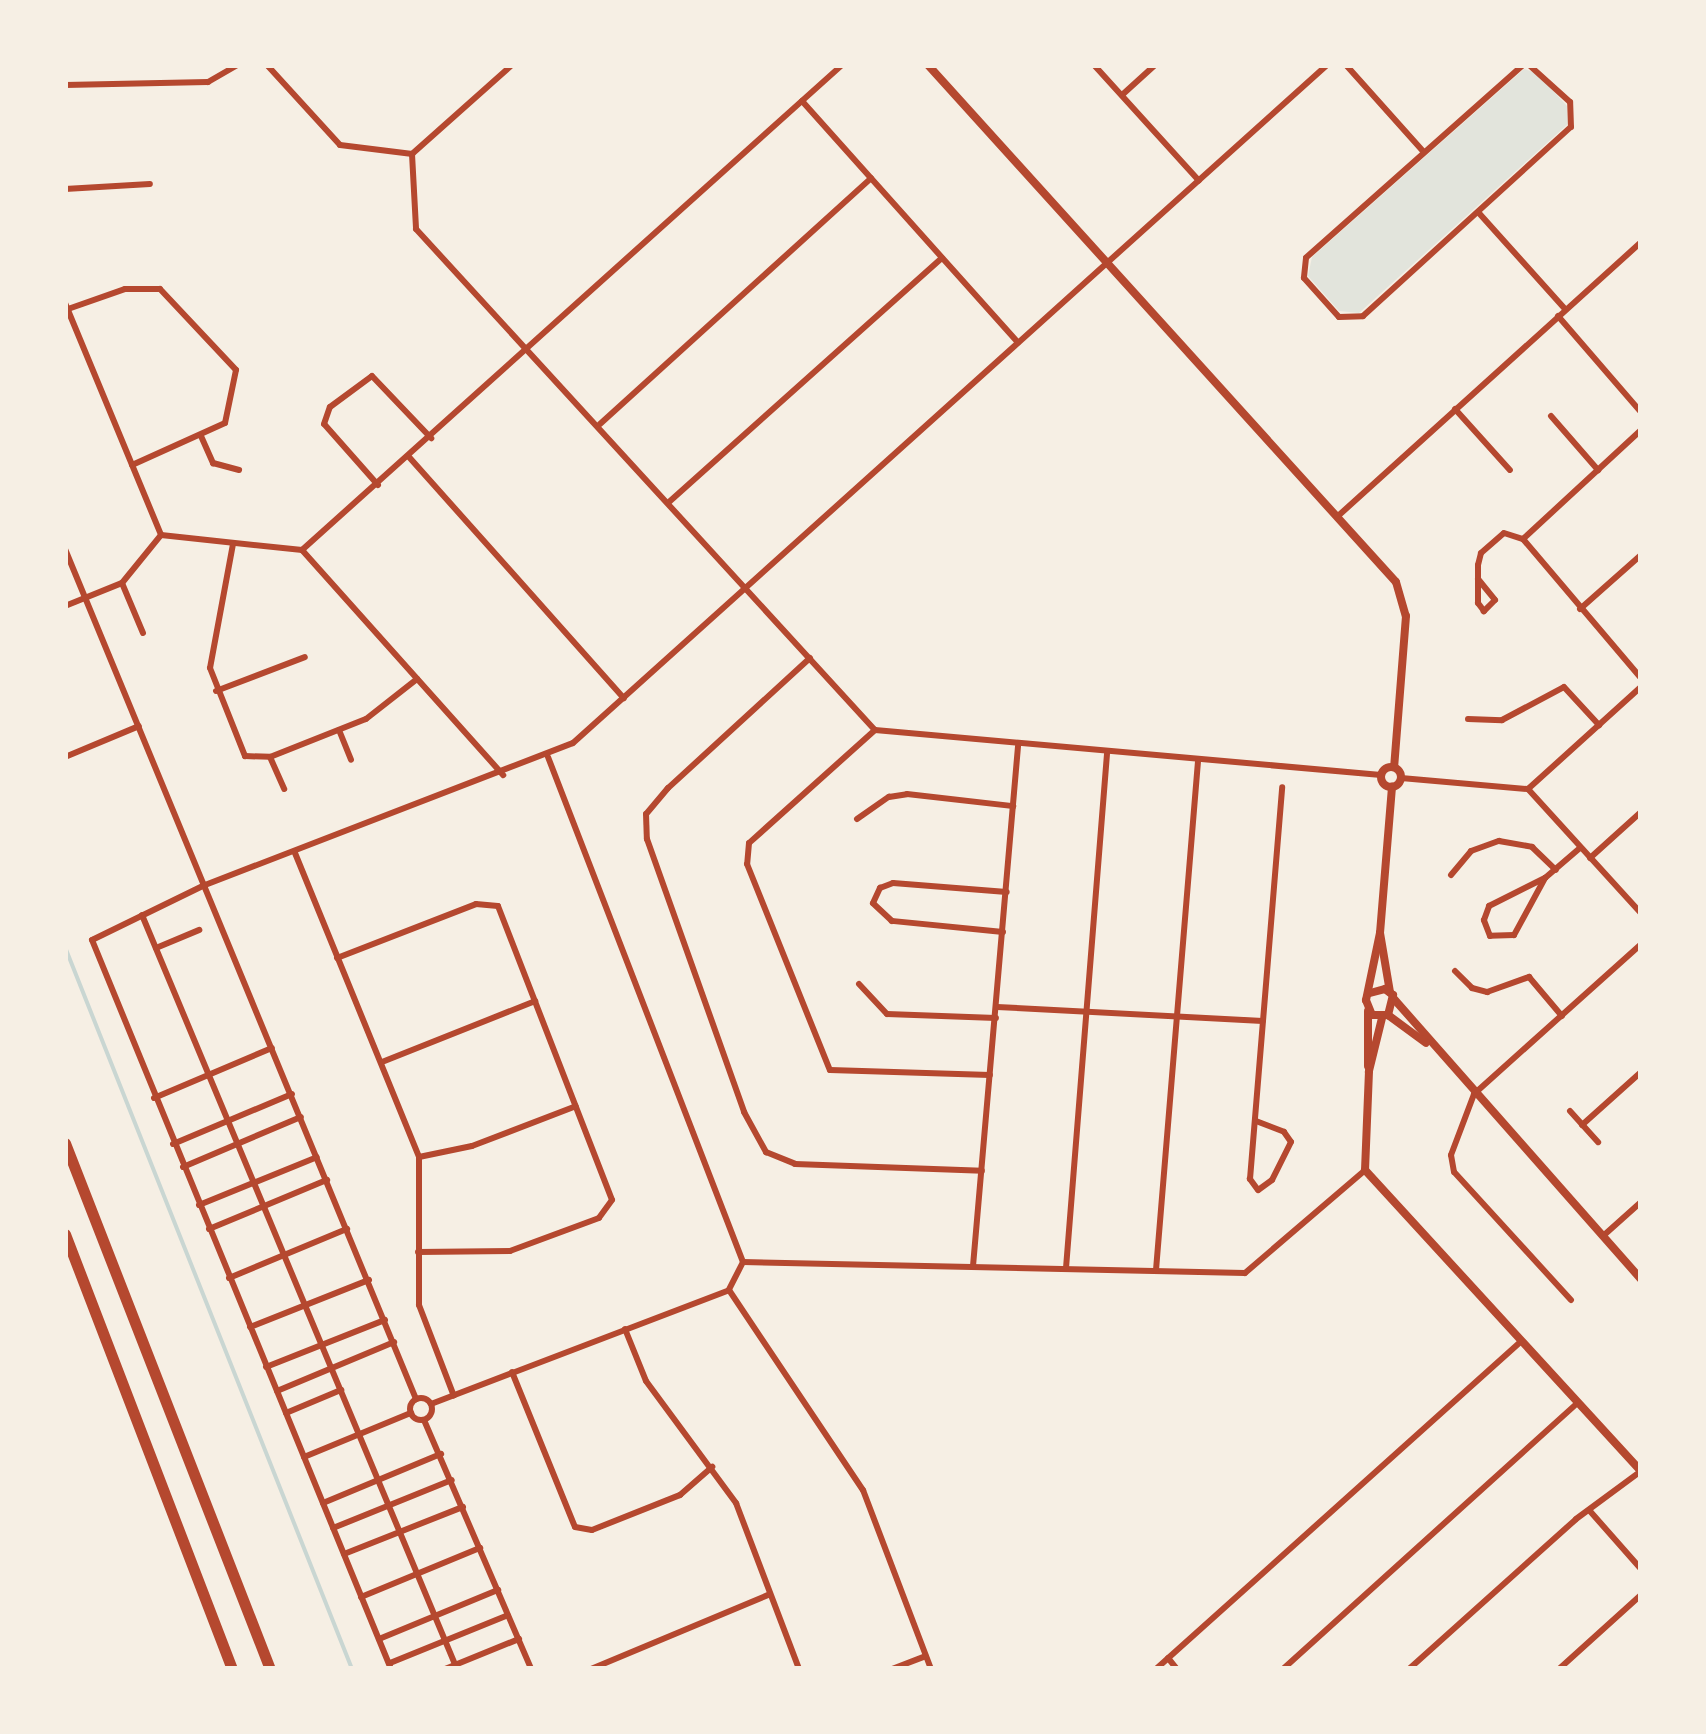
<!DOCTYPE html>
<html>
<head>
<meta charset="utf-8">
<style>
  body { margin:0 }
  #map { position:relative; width:1706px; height:1734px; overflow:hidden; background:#f6efe4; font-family:"Playfair Display",serif }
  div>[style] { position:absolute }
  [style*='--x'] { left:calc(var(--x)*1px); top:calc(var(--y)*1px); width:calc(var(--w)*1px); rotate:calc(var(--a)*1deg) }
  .green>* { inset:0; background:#e2e4dc }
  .stream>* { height:4px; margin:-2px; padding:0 2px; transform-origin:2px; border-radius:2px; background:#c9d6d2 }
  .minor>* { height:6px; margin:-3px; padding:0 3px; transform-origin:3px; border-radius:3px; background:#b5482f }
  .minor>.ring { margin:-3px; padding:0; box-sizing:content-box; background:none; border:6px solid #b5482f; border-radius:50% }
  .tertiary>* { height:8px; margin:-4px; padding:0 4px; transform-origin:4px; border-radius:4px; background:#b5482f }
  .tertiary>.ring { margin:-4px; padding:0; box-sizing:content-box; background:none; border:8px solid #b5482f; border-radius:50% }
  .motorway>* { height:11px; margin:-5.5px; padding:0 5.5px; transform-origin:5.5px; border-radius:5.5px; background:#b5482f }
  span { translate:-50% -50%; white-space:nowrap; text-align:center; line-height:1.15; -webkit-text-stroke:8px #f6efe4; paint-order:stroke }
  .frame { position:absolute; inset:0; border:68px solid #f6efe4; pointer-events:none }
</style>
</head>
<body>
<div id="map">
  <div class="green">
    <div style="clip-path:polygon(1524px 69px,1537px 73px,1567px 106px,1568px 124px,1359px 313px,1339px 311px,1308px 276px,1312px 257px)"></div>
  </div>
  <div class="stream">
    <div style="--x:65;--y:947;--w:777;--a:68.32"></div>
  </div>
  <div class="minor">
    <div style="--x:267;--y:65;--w:108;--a:47.6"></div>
    <div style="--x:340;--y:145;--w:73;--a:7.1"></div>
    <div style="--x:1094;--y:65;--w:156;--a:47.8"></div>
    <div style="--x:1346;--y:65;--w:115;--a:48.2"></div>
    <div style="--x:1523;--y:65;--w:290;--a:138.4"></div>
    <div style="--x:1306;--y:258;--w:20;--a:96"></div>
    <div style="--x:1304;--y:278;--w:52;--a:48.1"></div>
    <div style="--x:1339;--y:317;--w:24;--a:-2"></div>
    <div style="--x:1363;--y:316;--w:281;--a:-42.3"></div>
    <div style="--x:1571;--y:127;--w:25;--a:-92"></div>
    <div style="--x:1570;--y:102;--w:55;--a:-137.9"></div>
    <div style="--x:65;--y:85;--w:143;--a:-1.2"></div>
    <div style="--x:208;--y:82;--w:34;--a:-30"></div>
    <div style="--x:1122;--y:95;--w:45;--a:-42.3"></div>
    <div style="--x:802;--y:101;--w:324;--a:48.2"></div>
    <div style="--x:412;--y:154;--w:75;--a:86.9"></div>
    <div style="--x:416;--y:229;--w:679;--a:47.51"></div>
    <div style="--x:875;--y:730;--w:508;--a:5.08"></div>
    <div style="--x:412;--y:154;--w:134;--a:-41.7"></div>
    <div style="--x:65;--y:189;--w:85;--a:-3.4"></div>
    <div style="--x:1478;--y:212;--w:130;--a:48.1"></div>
    <div style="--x:65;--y:303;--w:251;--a:67.5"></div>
    <div style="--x:161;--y:535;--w:142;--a:6.1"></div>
    <div style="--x:302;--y:550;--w:302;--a:48.2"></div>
    <div style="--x:68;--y:309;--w:60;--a:-19.3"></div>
    <div style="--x:125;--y:289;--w:35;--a:0"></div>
    <div style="--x:160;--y:289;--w:111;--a:46.8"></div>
    <div style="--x:236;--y:370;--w:54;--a:101.7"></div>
    <div style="--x:225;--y:423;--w:102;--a:155.7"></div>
    <div style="--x:1558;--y:316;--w:127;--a:49.2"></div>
    <div style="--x:1455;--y:409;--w:82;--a:48"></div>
    <div style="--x:1551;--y:416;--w:72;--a:49"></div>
    <div style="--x:600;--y:424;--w:366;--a:-42.2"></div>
    <div style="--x:201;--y:436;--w:30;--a:66"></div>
    <div style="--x:213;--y:463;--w:27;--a:15"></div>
    <div style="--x:409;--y:457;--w:323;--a:48.3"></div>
    <div style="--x:378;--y:485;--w:81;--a:-131.5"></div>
    <div style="--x:324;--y:424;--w:18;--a:-71"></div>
    <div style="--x:330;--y:407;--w:52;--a:-36.4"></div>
    <div style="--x:372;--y:376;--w:86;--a:46.4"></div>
    <div style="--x:669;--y:502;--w:366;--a:-41.8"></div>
    <div style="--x:1338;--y:516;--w:409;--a:-42.1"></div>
    <div style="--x:1523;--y:539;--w:182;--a:49.7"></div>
    <div style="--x:1523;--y:539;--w:161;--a:-42.7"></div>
    <div style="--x:233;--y:544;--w:126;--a:100.5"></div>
    <div style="--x:210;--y:668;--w:95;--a:68.3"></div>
    <div style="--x:245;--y:756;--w:25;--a:2"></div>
    <div style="--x:270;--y:757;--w:103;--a:-21.6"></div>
    <div style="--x:366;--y:719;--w:65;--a:-38.1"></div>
    <div style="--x:65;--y:549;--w:920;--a:67.56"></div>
    <div style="--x:302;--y:550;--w:726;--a:-41.93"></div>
    <div style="--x:1478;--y:579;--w:27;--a:51"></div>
    <div style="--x:1495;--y:600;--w:16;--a:135"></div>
    <div style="--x:1484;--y:611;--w:10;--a:-127"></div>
    <div style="--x:1478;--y:603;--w:38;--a:-90"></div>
    <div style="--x:1478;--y:565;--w:12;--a:-76"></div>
    <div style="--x:1481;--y:553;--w:30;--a:-41"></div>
    <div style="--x:1504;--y:533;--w:20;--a:18"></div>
    <div style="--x:65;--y:606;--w:61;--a:-22"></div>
    <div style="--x:1580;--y:609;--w:81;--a:-41.5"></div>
    <div style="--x:143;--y:633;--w:54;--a:-112.8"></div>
    <div style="--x:122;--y:583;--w:62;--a:-50.9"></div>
    <div style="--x:810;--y:658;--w:193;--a:137.5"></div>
    <div style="--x:668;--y:788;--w:34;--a:130"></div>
    <div style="--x:646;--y:814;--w:25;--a:88"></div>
    <div style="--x:647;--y:839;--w:290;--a:70.4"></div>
    <div style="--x:744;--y:1112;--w:46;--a:61.2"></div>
    <div style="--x:766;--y:1152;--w:31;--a:22"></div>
    <div style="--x:795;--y:1164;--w:187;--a:2.1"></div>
    <div style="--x:216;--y:691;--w:95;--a:-20.9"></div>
    <div style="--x:1468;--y:719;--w:34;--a:2"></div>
    <div style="--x:1502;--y:720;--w:70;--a:-28"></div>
    <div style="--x:1564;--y:687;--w:52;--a:47.4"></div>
    <div style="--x:339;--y:730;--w:32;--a:68"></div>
    <div style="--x:875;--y:730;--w:169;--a:138.1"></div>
    <div style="--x:749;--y:843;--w:21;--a:95"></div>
    <div style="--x:747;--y:864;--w:222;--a:68.1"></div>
    <div style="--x:830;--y:1070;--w:160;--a:1.8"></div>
    <div style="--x:65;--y:757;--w:80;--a:-22.7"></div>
    <div style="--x:270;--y:757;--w:35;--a:66"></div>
    <div style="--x:548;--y:757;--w:541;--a:68.89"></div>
    <div style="--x:743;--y:1262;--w:31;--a:117"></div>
    <div style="--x:1401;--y:778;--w:127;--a:5"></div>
    <div style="--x:1528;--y:789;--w:152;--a:-42.1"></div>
    <div style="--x:1528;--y:789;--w:168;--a:47.7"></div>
    <div style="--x:857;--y:819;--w:39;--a:-35"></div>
    <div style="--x:889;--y:797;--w:18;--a:-9"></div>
    <div style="--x:907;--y:794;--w:107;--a:6.5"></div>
    <div style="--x:295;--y:853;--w:328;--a:67.8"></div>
    <div style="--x:419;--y:1157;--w:148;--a:90"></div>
    <div style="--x:419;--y:1305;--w:97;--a:69"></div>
    <div style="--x:1590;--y:858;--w:69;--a:-42"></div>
    <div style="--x:1451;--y:875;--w:31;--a:-50"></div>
    <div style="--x:1471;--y:851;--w:30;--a:-20"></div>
    <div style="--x:1499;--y:841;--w:34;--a:10"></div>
    <div style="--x:1532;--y:847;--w:33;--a:44"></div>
    <div style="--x:1545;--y:878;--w:65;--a:118.5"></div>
    <div style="--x:1514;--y:935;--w:24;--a:178"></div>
    <div style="--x:1490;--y:936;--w:17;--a:-111"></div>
    <div style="--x:1484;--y:920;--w:15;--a:-70"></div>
    <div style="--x:1489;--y:906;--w:63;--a:-26.6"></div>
    <div style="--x:1545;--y:878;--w:46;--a:-40.6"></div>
    <div style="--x:142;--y:915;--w:817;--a:67.33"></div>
    <div style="--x:1003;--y:932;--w:112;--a:-174.3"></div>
    <div style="--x:892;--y:921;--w:26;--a:-137"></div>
    <div style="--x:873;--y:903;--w:17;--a:-65"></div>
    <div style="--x:880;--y:888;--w:14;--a:-21"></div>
    <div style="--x:893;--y:883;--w:114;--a:4.5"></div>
    <div style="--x:156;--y:948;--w:47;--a:-22.7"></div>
    <div style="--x:337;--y:958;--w:149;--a:-21.2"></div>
    <div style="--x:476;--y:904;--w:22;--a:5"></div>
    <div style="--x:498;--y:906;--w:315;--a:68.8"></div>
    <div style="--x:612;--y:1200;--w:22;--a:126"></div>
    <div style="--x:599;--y:1218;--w:95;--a:159.7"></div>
    <div style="--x:510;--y:1251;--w:92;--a:179.4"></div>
    <div style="--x:1455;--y:971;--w:24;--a:45"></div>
    <div style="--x:1472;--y:988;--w:16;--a:15"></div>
    <div style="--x:1487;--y:992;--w:45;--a:-19.7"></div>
    <div style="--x:1529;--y:977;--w:51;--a:49.8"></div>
    <div style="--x:859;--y:984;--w:41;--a:47"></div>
    <div style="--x:887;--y:1014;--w:109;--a:2.1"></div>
    <div style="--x:997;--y:1007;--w:266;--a:3"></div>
    <div style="--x:382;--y:1062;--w:165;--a:-21.7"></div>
    <div style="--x:154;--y:1098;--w:128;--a:-23"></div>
    <div style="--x:1570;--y:1111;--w:42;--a:47.9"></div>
    <div style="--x:1256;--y:1121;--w:30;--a:21"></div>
    <div style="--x:1284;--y:1132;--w:12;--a:55"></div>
    <div style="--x:1291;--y:1142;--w:42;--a:116.6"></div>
    <div style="--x:1272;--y:1180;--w:17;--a:144"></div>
    <div style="--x:1258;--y:1190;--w:14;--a:-126"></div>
    <div style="--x:1250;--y:1179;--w:393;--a:-85.3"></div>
    <div style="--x:1582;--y:1125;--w:79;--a:-41.9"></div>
    <div style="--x:173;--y:1144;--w:129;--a:-22.8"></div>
    <div style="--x:419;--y:1157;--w:54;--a:-11.7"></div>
    <div style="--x:472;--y:1146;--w:111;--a:-21"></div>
    <div style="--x:183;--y:1167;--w:128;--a:-23"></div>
    <div style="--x:199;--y:1205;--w:127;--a:-22.1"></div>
    <div style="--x:209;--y:1229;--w:128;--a:-22.6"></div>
    <div style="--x:1603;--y:1236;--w:51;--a:-41.8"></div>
    <div style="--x:743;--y:1262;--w:502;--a:1.26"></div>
    <div style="--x:1245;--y:1273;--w:158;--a:-40.6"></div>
    <div style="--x:973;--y:1266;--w:522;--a:-85.05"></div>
    <div style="--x:1066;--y:1268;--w:516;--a:-85.44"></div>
    <div style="--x:1156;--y:1270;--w:511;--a:-85.28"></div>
    <div style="--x:229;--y:1278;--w:128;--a:-22.6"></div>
    <div style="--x:729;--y:1290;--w:241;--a:56.2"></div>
    <div style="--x:863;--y:1490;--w:191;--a:69.2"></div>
    <div style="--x:1571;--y:1300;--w:173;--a:-132.4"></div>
    <div style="--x:1454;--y:1172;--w:17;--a:-100"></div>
    <div style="--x:1451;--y:1155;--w:65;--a:-69.3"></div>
    <div style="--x:1474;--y:1094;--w:224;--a:-41.9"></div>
    <div style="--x:250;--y:1327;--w:128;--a:-21.6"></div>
    <div style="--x:625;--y:1329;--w:56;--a:68"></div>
    <div style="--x:646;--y:1381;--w:152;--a:53.6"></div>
    <div style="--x:736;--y:1503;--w:178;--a:69.2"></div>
    <div style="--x:266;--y:1367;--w:128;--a:-21.6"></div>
    <div style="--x:512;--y:1372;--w:167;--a:67.9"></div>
    <div style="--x:575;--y:1527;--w:17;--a:10"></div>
    <div style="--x:592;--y:1530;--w:95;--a:-21.7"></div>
    <div style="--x:680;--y:1495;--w:43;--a:-41.2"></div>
    <div style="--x:277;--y:1391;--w:127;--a:-22.7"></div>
    <div class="ring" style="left:410px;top:1398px;width:16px;height:16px"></div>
    <div style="--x:431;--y:1404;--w:319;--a:-20.9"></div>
    <div style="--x:286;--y:1413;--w:60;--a:-22.7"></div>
    <div style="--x:424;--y:1420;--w:271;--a:66.7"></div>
    <div style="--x:304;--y:1457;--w:116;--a:-22.4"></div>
    <div style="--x:323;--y:1503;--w:128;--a:-22.6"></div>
    <div style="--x:1589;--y:1510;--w:79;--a:48.6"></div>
    <div style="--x:333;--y:1528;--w:128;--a:-22"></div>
    <div style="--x:344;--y:1554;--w:128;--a:-21.6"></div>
    <div style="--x:361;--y:1597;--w:129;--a:-22.4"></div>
    <div style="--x:379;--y:1639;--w:129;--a:-22.4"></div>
    <div style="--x:1168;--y:1658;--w:14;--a:51"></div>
    <div style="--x:390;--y:1663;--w:127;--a:-22.1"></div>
    <div style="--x:391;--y:1669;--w:788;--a:-112.3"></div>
    <div style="--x:92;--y:940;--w:126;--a:-26"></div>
    <div style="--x:205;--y:885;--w:394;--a:-21.1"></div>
    <div style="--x:573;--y:743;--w:1014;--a:-41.96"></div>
    <div style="--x:445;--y:1669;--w:80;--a:-22.1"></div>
    <div style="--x:591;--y:1669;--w:194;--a:-22.7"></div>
    <div style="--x:892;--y:1669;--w:36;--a:-21"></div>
    <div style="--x:1156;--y:1669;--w:488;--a:-41.9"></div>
    <div style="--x:1283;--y:1669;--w:394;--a:-42.1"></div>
    <div style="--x:1409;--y:1669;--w:224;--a:-41.9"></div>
    <div style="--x:1576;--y:1519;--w:76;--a:-36.4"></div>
    <div style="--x:1559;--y:1669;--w:110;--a:-42.1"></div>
  </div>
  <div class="tertiary">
    <div style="--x:928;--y:65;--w:697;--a:47.85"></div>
    <div style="--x:1396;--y:582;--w:35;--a:74"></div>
    <div style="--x:1406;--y:616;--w:151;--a:94.5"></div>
    <div class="ring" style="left:1381px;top:767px;width:12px;height:12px"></div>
    <div style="--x:1380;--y:933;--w:60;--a:80.4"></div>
    <div style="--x:1370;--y:993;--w:16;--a:-15"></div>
    <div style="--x:1385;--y:989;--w:10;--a:37"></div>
    <div style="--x:1393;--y:995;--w:21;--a:104"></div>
    <div style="--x:1388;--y:1015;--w:16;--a:180"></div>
    <div style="--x:1372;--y:1015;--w:16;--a:-112"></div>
    <div style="--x:1366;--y:1000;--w:68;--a:-78.2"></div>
    <div style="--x:1380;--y:933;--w:147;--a:-85.3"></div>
    <div style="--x:1394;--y:999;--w:373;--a:48.6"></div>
    <div style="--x:1368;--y:1011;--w:55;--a:90"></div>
    <div style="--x:1388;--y:1015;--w:47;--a:36.4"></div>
    <div style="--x:1382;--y:1018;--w:55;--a:103.8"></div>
    <div style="--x:1369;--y:1071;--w:99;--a:92.3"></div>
    <div style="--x:1365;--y:1170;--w:408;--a:47.5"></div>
  </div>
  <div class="motorway">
    <div style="--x:65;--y:1143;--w:565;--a:68.71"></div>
    <div style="--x:65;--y:1234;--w:466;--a:69"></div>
  </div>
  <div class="frame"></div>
</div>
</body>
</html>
